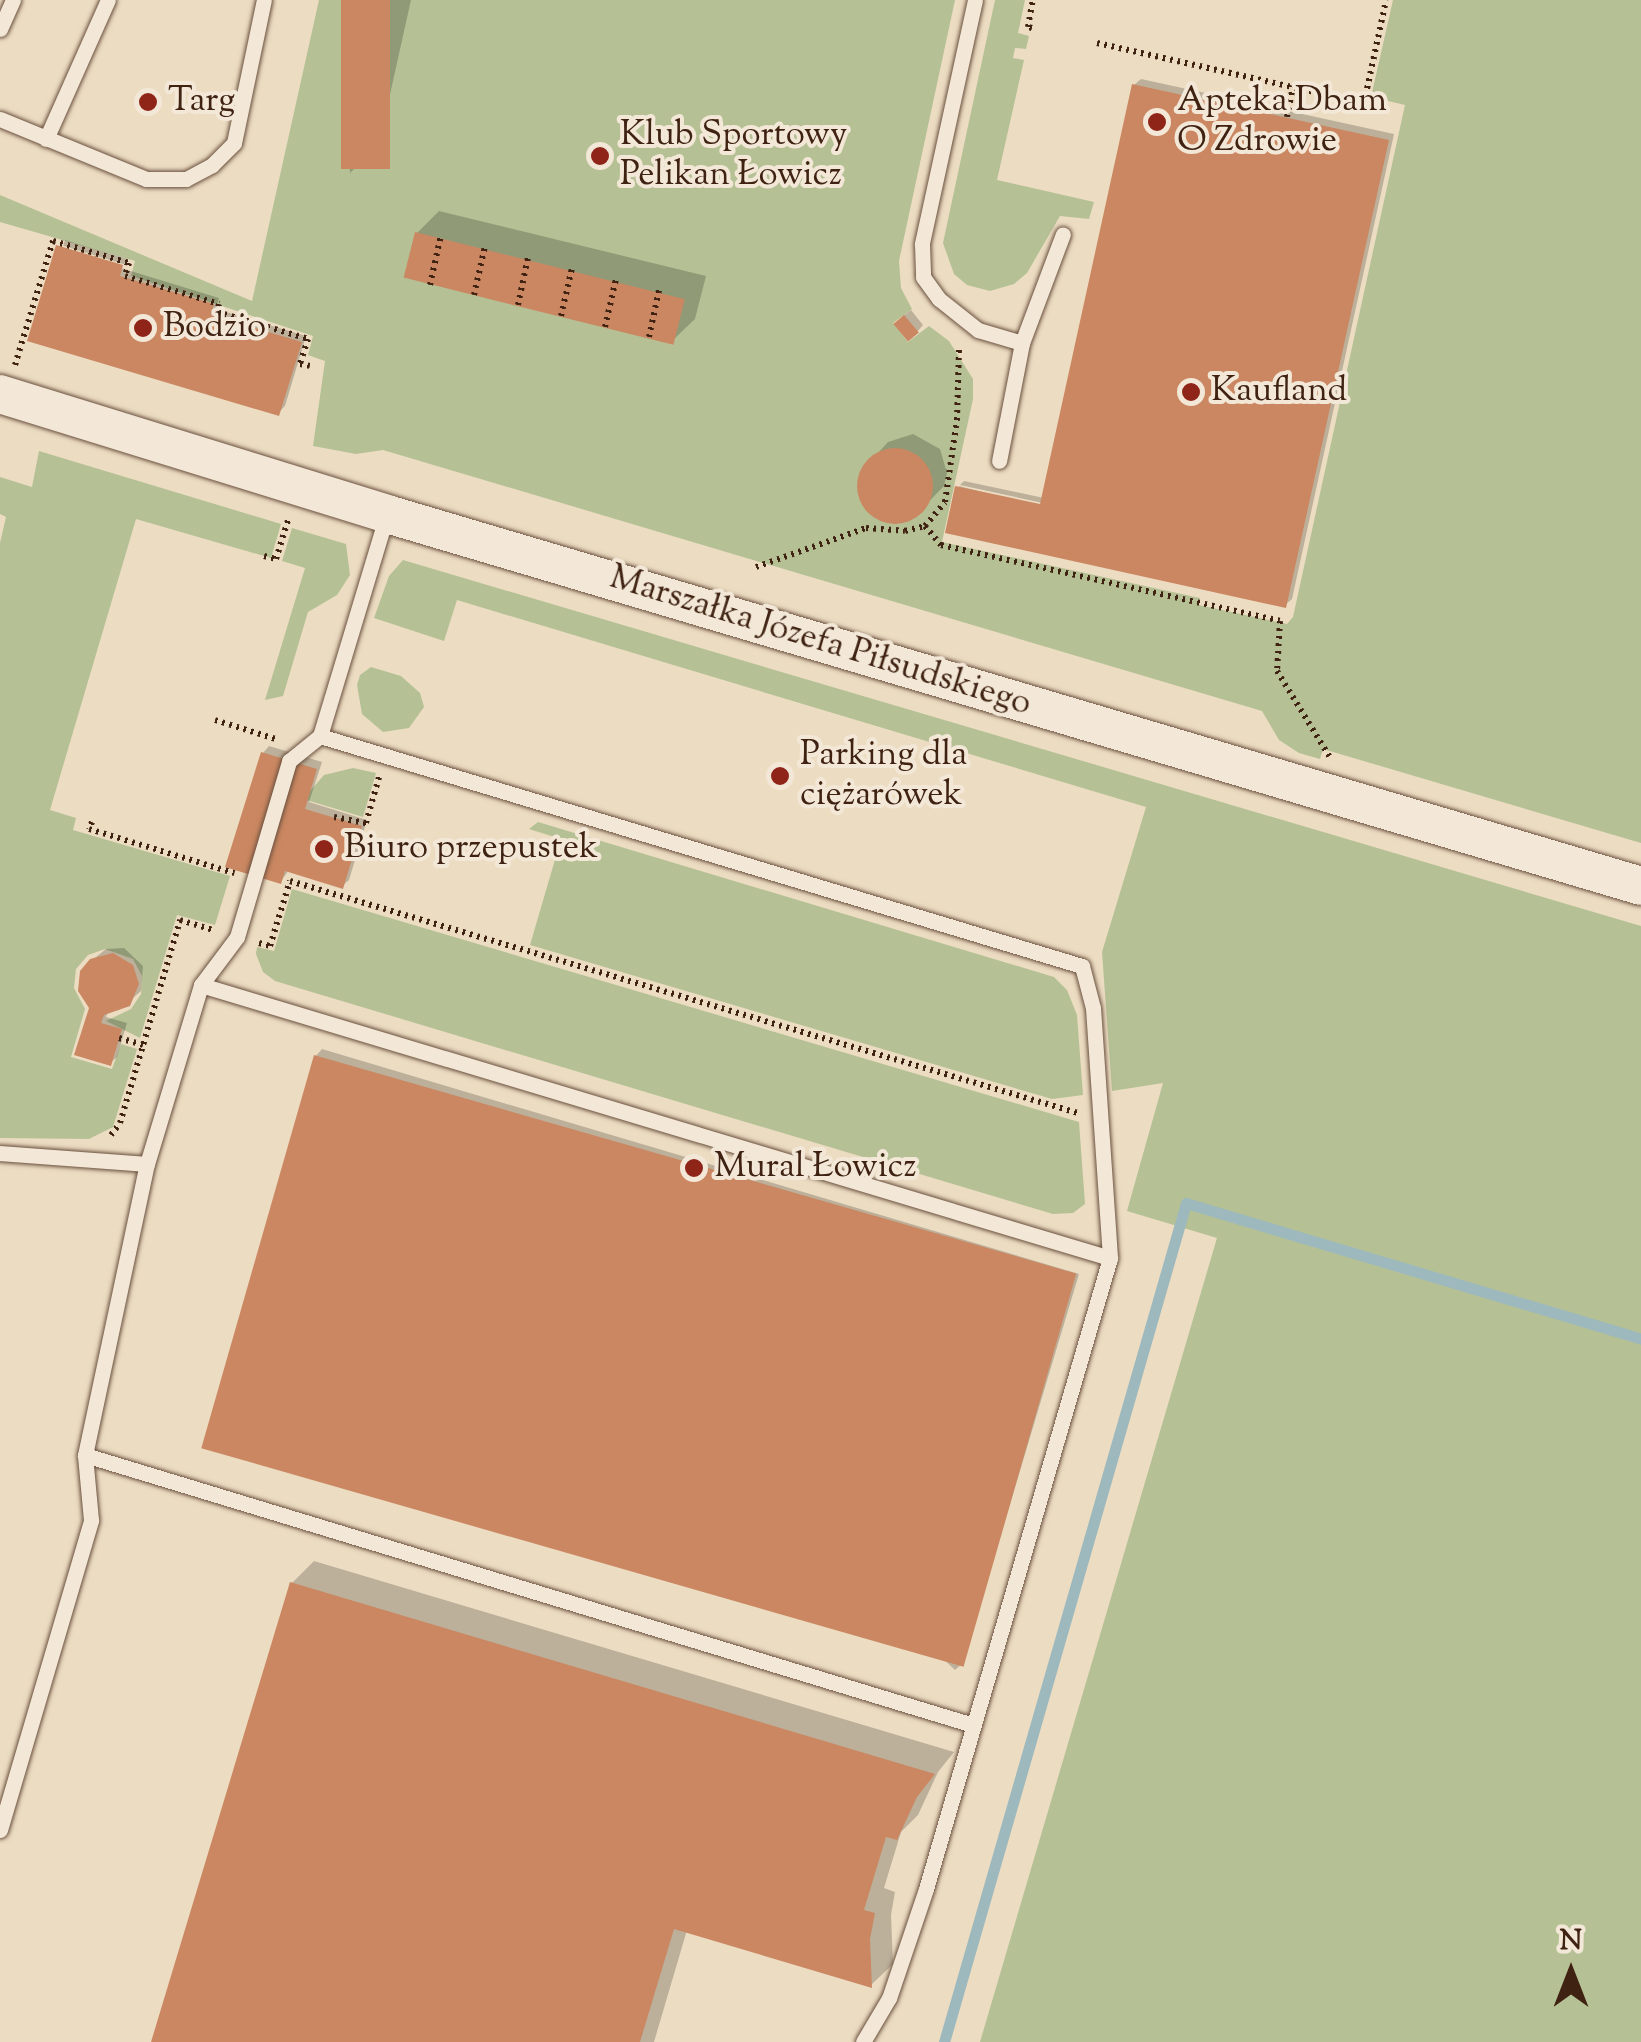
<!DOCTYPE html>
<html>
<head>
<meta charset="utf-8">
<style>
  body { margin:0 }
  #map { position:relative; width:1641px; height:2042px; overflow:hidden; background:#ecdcc2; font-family:"Sorts Mill Goudy",serif }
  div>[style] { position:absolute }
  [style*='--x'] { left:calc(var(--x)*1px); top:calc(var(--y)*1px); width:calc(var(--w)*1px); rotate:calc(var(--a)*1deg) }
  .green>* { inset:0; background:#b5c195 }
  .shadow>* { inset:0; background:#0003; transform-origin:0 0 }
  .stream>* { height:11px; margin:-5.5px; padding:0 5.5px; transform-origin:5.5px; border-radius:5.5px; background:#9db9bd }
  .building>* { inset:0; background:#ca8761; transform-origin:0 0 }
  .round { border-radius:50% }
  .path>* { height:6px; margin-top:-3px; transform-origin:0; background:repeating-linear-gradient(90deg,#3f2212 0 2.5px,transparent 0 7.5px) }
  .roads { filter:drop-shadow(0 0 2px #6a503e) drop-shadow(0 0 2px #6a503e) }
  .service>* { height:15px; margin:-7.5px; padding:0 7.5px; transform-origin:7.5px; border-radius:7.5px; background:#f3e8d7 }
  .tertiary>* { height:38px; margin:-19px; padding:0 19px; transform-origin:19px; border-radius:19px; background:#f3e8d7 }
  .dots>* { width:28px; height:28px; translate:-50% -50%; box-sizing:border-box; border:5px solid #f3e8d7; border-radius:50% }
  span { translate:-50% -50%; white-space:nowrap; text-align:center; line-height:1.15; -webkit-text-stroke:8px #f3e8d7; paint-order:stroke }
  .poi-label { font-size:35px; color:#3f2212 }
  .left { translate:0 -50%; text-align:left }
  .street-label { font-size:35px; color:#3f2212 }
  .north { position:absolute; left:1521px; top:1922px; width:100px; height:100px; -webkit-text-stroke:8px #f3e8d7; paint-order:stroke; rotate:0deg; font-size:28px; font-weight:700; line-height:40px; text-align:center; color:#3f2212 }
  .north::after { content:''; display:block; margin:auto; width:35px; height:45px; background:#3f2212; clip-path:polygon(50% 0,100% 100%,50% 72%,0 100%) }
</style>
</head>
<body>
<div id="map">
  <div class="green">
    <div style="clip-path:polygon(319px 0,955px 0,899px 261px,901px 288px,912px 309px,893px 323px,908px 342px,929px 326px,949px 341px,973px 379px,973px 399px,942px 542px,1200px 598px,1199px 605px,1287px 624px,1293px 617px,1405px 105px,1371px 97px,1393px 0,1641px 0,1641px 843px,1323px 749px,1320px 759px,1299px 753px,1279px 740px,1262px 711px,383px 450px,356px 454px,313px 446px,325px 361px,308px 355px,313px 336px,131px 276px,135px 261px,0 222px,0 195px,252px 301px)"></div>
    <div style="clip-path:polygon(995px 0,1025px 0,1018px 33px,1029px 36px,1026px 49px,1015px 48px,1013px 58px,1024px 60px,997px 180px,1094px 202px,1089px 219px,1060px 216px,1027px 273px,1014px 284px,990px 291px,967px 285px,954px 274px,943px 243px)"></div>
    <div style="clip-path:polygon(39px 451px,281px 524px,271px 558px,136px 519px,50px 810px,76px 818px,73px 830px,230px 876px,215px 925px,177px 915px,140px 1038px,106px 1021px,131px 1009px,141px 994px,142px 976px,133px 959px,105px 949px,88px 955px,76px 969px,74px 988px,85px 1009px,71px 1057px,112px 1069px,121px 1044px,137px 1049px,113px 1127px,89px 1139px,0 1138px,0 543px,6px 517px,0 514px,0 477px,32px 487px)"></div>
    <div style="clip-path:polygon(292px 528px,346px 544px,350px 575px,337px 595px,308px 612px,283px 696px,265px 700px,305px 568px,282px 561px)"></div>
    <div style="clip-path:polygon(403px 560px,1641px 926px,1641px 2042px,980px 2042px,1217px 1238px,1127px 1211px,1163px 1083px,1112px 1091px,1102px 952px,1146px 807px,457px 600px,444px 641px,374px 618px,389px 576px)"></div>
    <div style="clip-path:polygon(371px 667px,401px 676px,420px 693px,424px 707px,409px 728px,383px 732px,362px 714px,357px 685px,360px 675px)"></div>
    <div style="clip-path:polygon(353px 768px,376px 773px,363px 817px,303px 799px,324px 775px)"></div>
    <div style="clip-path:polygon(538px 822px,1054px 977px,1067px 990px,1077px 1015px,1083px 1095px,1052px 1099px,530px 945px,561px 839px,529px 829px)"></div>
    <div style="clip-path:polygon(292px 889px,1079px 1122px,1085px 1204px,1073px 1213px,1053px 1214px,275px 981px,263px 972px,256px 954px,257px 947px,274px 951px)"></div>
  </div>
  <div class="shadow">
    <div style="clip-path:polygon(343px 0,411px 0,379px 144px,350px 173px)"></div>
    <div style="clip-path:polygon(1141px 79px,1394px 134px,1292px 599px,1285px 605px,948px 531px,959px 486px,1051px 510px,1052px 505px,960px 485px,964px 481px,1044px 498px,1134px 85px)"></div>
    <div style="clip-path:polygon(439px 211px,706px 276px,695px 319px,673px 340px,417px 233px)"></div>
    <div style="left:65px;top:240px;width:66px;height:6px;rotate:17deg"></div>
    <div style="clip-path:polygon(59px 249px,219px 298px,216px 309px,306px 336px,285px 406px,278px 413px)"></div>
    <div style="clip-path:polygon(911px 310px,923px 325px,917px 332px,903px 316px)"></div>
    <div style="clip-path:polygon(913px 434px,940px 449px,947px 473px,944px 486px,915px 516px,891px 521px,868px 509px,860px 486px,865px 467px,888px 442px)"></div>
    <div style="clip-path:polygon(269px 746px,322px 762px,309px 802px,367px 820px,349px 880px,342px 886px,289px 870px,281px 881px,263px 753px)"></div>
    <div style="clip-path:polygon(124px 948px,143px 966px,141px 991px,119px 1010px,108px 1012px,106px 1017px,127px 1023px,117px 1057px,110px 1063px,92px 1007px,91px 961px,106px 949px)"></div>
    <div style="clip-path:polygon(322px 1049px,1079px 1274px,962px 1664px,955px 1670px,316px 1056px)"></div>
    <div style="clip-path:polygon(314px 1561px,954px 1752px,938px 1772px,918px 1815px,901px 1832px,884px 1888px,895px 1892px,891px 1915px,893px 1964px,871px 1985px,687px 1930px,654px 2042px,154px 2042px,292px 1583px)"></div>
  </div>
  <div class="stream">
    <div style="--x:944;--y:2042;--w:873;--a:-73.91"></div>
    <div style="--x:1186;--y:1203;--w:475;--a:16.6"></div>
  </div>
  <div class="building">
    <div style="left:341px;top:0;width:49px;height:169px"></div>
    <div style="clip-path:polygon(1132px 84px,1389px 140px,1286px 608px,945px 533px,955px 486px,1040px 504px)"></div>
    <div style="left:415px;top:232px;width:278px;height:47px;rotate:14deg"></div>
    <div style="clip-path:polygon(56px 245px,123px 265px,120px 276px,214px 304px,211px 315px,302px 342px,279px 416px,27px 341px)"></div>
    <div style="left:904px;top:315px;width:23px;height:14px;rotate:50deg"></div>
    <div class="round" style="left:857px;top:448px;width:76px;height:76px"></div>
    <div style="clip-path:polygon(261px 752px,317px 769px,305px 809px,362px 826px,343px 889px,285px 871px,281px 884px,225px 867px)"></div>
    <div style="clip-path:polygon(113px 953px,133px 965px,139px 984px,130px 1006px,104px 1015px,101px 1023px,122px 1029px,111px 1066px,74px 1055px,89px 1008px,78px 991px,80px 971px,90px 959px)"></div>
    <div style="left:314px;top:1055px;width:793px;height:409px;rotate:16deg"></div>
    <div style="clip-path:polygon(290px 1582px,935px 1774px,917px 1797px,897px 1840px,886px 1837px,864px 1910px,875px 1913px,870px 1939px,872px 1988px,674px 1929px,640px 2042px,151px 2042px)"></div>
  </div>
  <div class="path">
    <div style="--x:1032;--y:28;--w:4;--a:-166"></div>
    <div style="--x:1028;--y:27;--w:27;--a:-80"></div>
    <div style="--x:1097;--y:43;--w:274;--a:12.7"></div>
    <div style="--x:1364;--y:103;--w:105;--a:-77.9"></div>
    <div style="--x:1287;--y:117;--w:32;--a:-79"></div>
    <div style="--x:430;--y:285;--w:51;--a:-77.6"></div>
    <div style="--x:474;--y:295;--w:50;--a:-77.3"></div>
    <div style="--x:518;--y:305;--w:49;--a:-78.2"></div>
    <div style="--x:561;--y:316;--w:49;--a:-77.1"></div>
    <div style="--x:605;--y:327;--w:49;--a:-77.1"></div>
    <div style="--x:649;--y:337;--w:48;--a:-78"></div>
    <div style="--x:15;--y:365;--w:130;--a:-73"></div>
    <div style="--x:53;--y:241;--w:79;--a:16.1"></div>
    <div style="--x:129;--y:263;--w:14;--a:107"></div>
    <div style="--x:125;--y:276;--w:98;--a:16.6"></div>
    <div style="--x:219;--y:304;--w:8;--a:104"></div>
    <div style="--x:217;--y:312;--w:95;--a:16.5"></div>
    <div style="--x:308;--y:339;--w:26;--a:108"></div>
    <div style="--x:300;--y:364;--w:10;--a:11"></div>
    <div style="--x:925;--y:526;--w:25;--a:50"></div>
    <div style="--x:941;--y:545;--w:347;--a:12.6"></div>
    <div style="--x:1280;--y:621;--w:50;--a:93.4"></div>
    <div style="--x:1277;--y:671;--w:100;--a:58.5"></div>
    <div style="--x:264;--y:556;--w:12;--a:14"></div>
    <div style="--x:276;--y:559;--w:44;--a:-72.8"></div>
    <div style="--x:756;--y:567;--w:117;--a:-19.5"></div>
    <div style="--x:866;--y:528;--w:39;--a:4"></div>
    <div style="--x:905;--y:531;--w:21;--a:-14"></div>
    <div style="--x:925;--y:526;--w:31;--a:-50"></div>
    <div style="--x:945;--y:502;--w:83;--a:-81.7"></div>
    <div style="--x:957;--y:420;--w:73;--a:-88.4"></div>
    <div style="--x:215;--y:720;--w:64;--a:17.3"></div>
    <div style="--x:334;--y:817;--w:33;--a:11"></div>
    <div style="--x:366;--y:823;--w:48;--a:-74.2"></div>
    <div style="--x:92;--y:822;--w:8;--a:113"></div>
    <div style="--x:89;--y:829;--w:152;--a:16.9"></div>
    <div style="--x:259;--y:943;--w:11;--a:15"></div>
    <div style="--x:270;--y:946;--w:68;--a:-72.9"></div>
    <div style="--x:290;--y:881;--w:821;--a:16.41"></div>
    <div style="--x:119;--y:1038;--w:25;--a:16"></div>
    <div style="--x:111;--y:1135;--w:15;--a:-53"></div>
    <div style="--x:120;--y:1123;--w:212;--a:-73.5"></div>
    <div style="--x:180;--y:920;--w:34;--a:17"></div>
  </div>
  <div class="roads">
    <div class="service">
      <div style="--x:975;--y:0;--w:250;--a:102.3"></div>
      <div style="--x:922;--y:244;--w:33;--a:88"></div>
      <div style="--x:923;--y:277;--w:27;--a:54"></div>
      <div style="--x:939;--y:299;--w:50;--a:38.5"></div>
      <div style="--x:978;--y:330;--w:46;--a:16.5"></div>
      <div style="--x:1022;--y:343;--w:120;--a:101"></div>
      <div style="--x:0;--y:29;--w:32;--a:-66"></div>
      <div style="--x:0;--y:119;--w:158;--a:22.3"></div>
      <div style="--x:146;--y:179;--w:40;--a:0"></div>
      <div style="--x:186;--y:179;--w:30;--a:-28"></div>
      <div style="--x:212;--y:165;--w:31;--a:-45"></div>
      <div style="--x:234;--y:143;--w:146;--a:-78.2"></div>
      <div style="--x:46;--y:139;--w:152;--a:-66"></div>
      <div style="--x:1022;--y:343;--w:116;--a:-69.4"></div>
      <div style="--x:320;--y:736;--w:796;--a:16.8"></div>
      <div style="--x:1082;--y:966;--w:43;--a:75.3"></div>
      <div style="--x:1093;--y:1008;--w:251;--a:86.1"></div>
      <div style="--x:201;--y:985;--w:949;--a:16.72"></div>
      <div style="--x:1110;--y:1258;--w:657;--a:106.26"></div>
      <div style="--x:926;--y:1889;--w:115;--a:108.7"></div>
      <div style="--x:889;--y:1998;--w:51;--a:120.6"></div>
      <div style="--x:0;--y:1153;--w:147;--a:4.3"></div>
      <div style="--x:85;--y:1455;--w:928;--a:16.91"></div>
      <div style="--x:0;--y:1830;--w:323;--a:-73.6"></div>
      <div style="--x:91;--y:1520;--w:65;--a:-95.3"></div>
      <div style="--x:85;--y:1455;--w:298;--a:-78"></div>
      <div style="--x:147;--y:1164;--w:187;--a:-73.2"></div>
      <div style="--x:201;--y:985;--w:60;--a:-53.1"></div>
      <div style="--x:237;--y:937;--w:184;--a:-73.5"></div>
      <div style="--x:289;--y:761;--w:40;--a:-39"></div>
      <div style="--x:320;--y:736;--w:232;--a:-73.2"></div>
    </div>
    <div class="tertiary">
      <div style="--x:0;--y:394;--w:405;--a:17.2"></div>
      <div style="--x:387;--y:514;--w:1308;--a:16.52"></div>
    </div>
  </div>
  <div class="dots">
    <div style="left:148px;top:102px;background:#8f2418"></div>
    <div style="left:1157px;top:122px;background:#8f2418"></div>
    <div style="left:600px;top:156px;background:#8f2418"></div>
    <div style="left:143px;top:328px;background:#8f2418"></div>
    <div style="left:1191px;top:392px;background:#8f2418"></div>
    <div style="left:780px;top:776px;background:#8f2418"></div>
    <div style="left:324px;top:849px;background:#8f2418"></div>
    <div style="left:694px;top:1168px;background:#8f2418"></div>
  </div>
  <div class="poi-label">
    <span class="left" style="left:168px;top:102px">Targ</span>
    <span class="left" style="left:1177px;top:122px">Apteka Dbam<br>O Zdrowie</span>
    <span class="left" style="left:620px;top:156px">Klub Sportowy<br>Pelikan Łowicz</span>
    <span class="left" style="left:163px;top:328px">Bodzio</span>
    <span class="left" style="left:1211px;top:392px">Kaufland</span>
    <span class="left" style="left:800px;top:776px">Parking dla<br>ciężarówek</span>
    <span class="left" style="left:344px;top:849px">Biuro przepustek</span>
    <span class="left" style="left:714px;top:1168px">Mural Łowicz</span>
  </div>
  <div class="street-label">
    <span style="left:820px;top:642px;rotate:17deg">Marszałka Józefa Piłsudskiego</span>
  </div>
  <div class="north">N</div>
</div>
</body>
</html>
